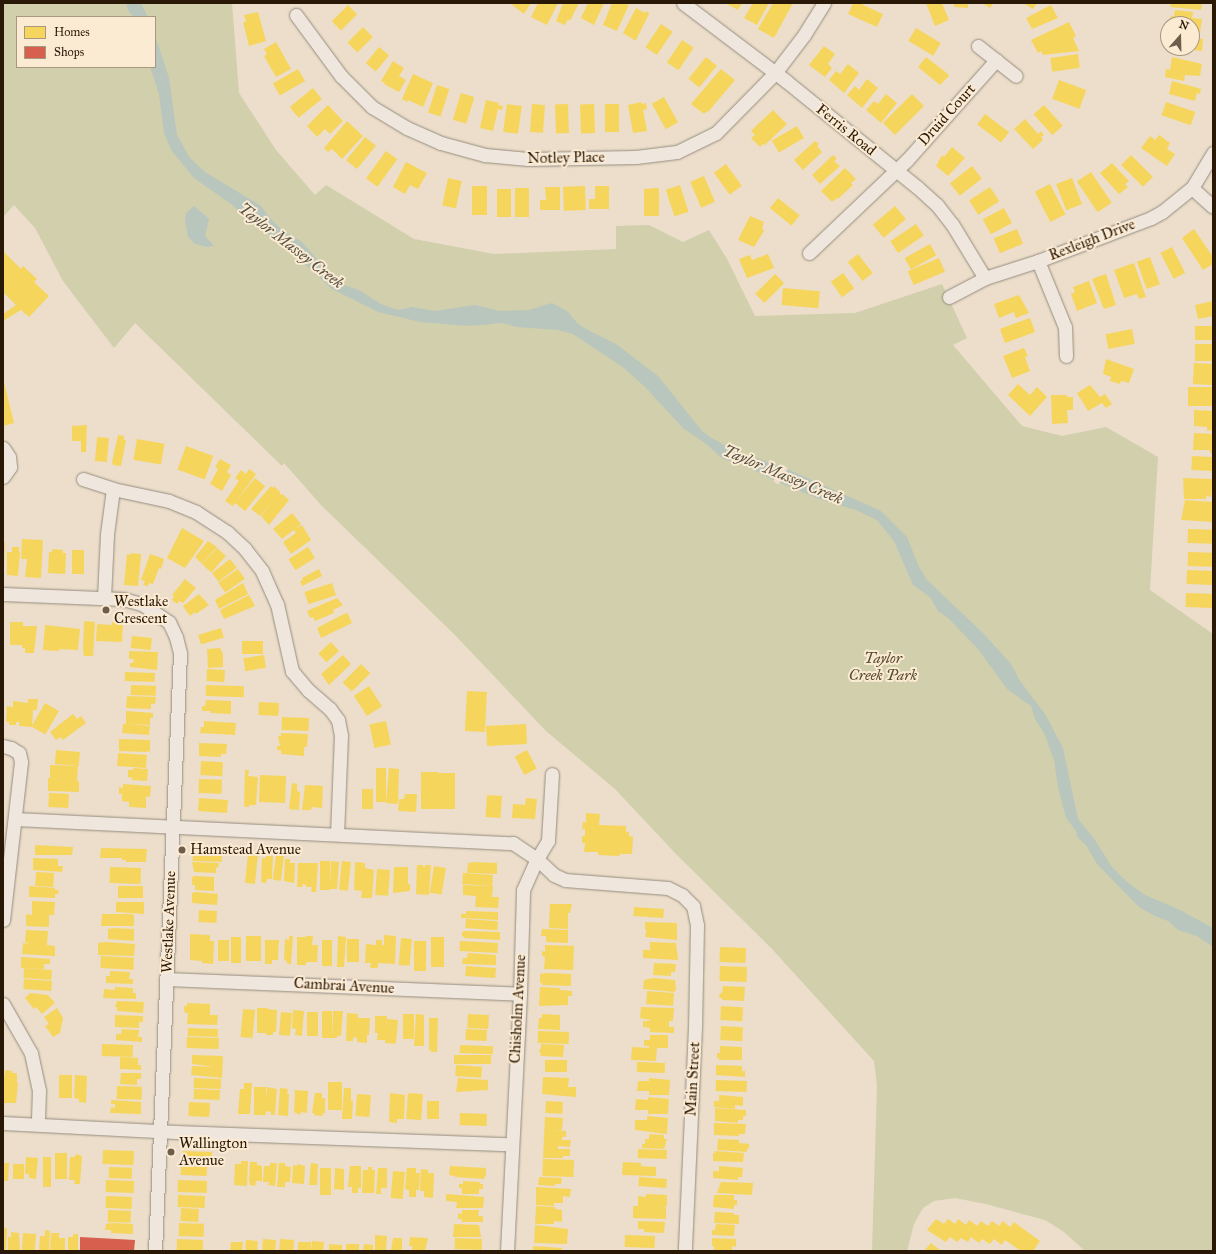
<!DOCTYPE html>
<html>
<head>
<meta charset="utf-8">
<style>
  body { margin:0 }
  #map { position:relative; width:1216px; height:1254px; overflow:hidden; background:#ecdeca; font-family:"IM FELL Great Primer",serif }
  div>[style] { position:absolute }
  [style*='--x'] { left:calc(var(--x)*1px); top:calc(var(--y)*1px); width:calc(var(--w)*1px); rotate:calc(var(--a)*1deg) }
  .green>* { inset:0; background:#d1cfac }
  .water>* { inset:0; background:#b8c6be }
  .pier>* { inset:0; background:#ecdeca; transform-origin:0 0 }
  .homes>* { inset:0; background:#f6d55c; transform-origin:0 0 }
  .shops>* { inset:0; background:#d6604d }
  .roads { filter:drop-shadow(0 0 1px #968c7f) drop-shadow(0 0 1px #968c7f) }
  .minor>* { height:13px; margin:-6.5px; padding:0 6.5px; transform-origin:6.5px; border-radius:6.5px; background:#efe7dd }
  .dots>* { width:11px; height:11px; translate:-50% -50%; box-sizing:border-box; border:2px solid #fcebd3; border-radius:50% }
  span { translate:-50% -50%; white-space:nowrap; text-align:center; line-height:1.15; -webkit-text-stroke:4px #fcebd3; paint-order:stroke }
  .street-label { font-size:15px; color:#2a1807 }
  .poi-label { font-size:15px; color:#2a1807 }
  .left { translate:0 -50%; text-align:left }
  .park-label { font-size:15px; color:#564b31; font-style:italic }
  .water-label { font-size:16px; color:#545145; font-style:italic }
  .frame { position:absolute; inset:0; border:4px solid #2a1807; pointer-events:none }
  .legend { position:absolute; left:16px; top:16px; width:140px; height:52px; box-sizing:border-box; background:#fcebd3; border:1px solid #a89781; margin:0; padding:5px 7px; list-style:none; font-size:12px; color:#2a1807 }
  .legend li { display:flex; align-items:center; gap:8px; height:20px }
  .legend b { width:20px; border:1px solid #a89781 }
  .north { position:absolute; left:1160px; top:16px; width:40px; height:40px; box-sizing:border-box; background:#fcebd3; border:1px solid #a89781; border-radius:50%; rotate:20deg; font-size:11px; font-weight:700; line-height:16px; text-align:center; color:#2a1807 }
  .north::after { content:''; display:block; margin:auto; width:14px; height:18px; background:#6e5d4b; clip-path:polygon(50% 0,100% 100%,50% 72%,0 100%) }
</style>
</head>
<body>
<div id="map">
  <div class="green">
    <div style="clip-path:polygon(evenodd,3px 3px,232px 3px,239px 93px,276px 150px,315px 195px,326px 185px,414px 239px,494px 254px,616px 249px,616px 226px,649px 225px,683px 242px,709px 230px,727px 259px,755px 316px,855px 313px,942px 284px,967px 338px,953px 345px,1022px 426px,1062px 436px,1106px 427px,1158px 457px,1150px 590px,1213px 634px,1213px 1251px,1085px 1251px,1064px 1232px,1045px 1220px,986px 1204px,955px 1198px,934px 1201px,923px 1208px,914px 1224px,907px 1251px,872px 1251px,877px 1086px,874px 1061px,772px 949px,677px 855px,615px 789px,546px 731px,454px 634px,321px 505px,284px 463px,282px 466px,135px 323px,114px 348px,63px 281px,35px 228px,14px 205px,3px 217px,3px 3px,17px 17px,155px 17px,155px 67px,17px 67px,17px 17px)"></div>
  </div>
  <div class="water">
    <div style="clip-path:polygon(126px 3px,141px 3px,148px 17px,134px 17px,129px 12px)"></div>
    <div style="clip-path:polygon(155px 35px,169px 78px,177px 135px,190px 158px,205px 172px,261px 206px,269px 217px,281px 229px,302px 242px,328px 272px,344px 285px,359px 290px,381px 304px,398px 310px,412px 307px,435px 311px,475px 305px,499px 311px,529px 310px,552px 303px,567px 311px,578px 324px,586px 329px,616px 344px,658px 376px,702px 431px,710px 437px,731px 449px,785px 468px,881px 511px,907px 537px,919px 567px,927px 580px,984px 634px,1011px 664px,1020px 681px,1045px 714px,1063px 748px,1078px 819px,1095px 840px,1112px 867px,1127px 882px,1145px 895px,1180px 910px,1213px 928px,1213px 947px,1197px 936px,1178px 930px,1168px 921px,1155px 916px,1139px 907px,1097px 864px,1086px 845px,1077px 837px,1076px 831px,1066px 818px,1058px 787px,1054px 760px,1044px 733px,1035px 719px,1031px 706px,1007px 689px,978px 649px,948px 618px,938px 611px,930px 597px,913px 585px,894px 541px,877px 520px,856px 510px,822px 500px,773px 480px,746px 466px,723px 459px,705px 443px,684px 429px,645px 387px,624px 368px,573px 334px,558px 330px,517px 327px,503px 323px,469px 326px,420px 322px,378px 312px,332px 289px,284px 245px,253px 224px,231px 204px,194px 178px,171px 150px,164px 133px,159px 94px,151px 70px,151px 67px,155px 67px)"></div>
    <div style="clip-path:polygon(194px 206px,209px 219px,205px 236px,214px 246px,207px 247px,195px 244px,188px 237px,185px 219px,186px 213px)"></div>
  </div>
  <div class="pier">
    <div style="left:783px;top:465px;width:6px;height:19px;rotate:31deg"></div>
  </div>
  <div class="homes">
    <div style="clip-path:polygon(514px 3px,531px 3px,524px 14px,512px 5px)"></div>
    <div style="clip-path:polygon(538px 3px,558px 3px,547px 25px,531px 17px)"></div>
    <div style="clip-path:polygon(563px 3px,579px 3px,570px 21px,568px 19px,565px 25px,556px 21px)"></div>
    <div style="clip-path:polygon(588px 3px,604px 3px,594px 25px,581px 18px)"></div>
    <div style="clip-path:polygon(612px 3px,623px 3px,629px 5px,617px 31px,603px 25px)"></div>
    <div style="clip-path:polygon(725px 3px,742px 3px,738px 10px)"></div>
    <div style="clip-path:polygon(753px 3px,769px 3px,757px 25px,744px 18px)"></div>
    <div style="clip-path:polygon(773px 3px,793px 3px,774px 38px,758px 29px)"></div>
    <div style="clip-path:polygon(853px 3px,859px 3px,883px 14px,877px 27px,848px 14px)"></div>
    <div style="clip-path:polygon(926px 3px,942px 3px,949px 20px,935px 26px)"></div>
    <div style="clip-path:polygon(954px 3px,968px 3px,968px 8px,954px 7px)"></div>
    <div style="clip-path:polygon(982px 3px,993px 3px,990px 8px)"></div>
    <div style="clip-path:polygon(1023px 3px,1037px 3px,1033px 9px)"></div>
    <div style="clip-path:polygon(1171px 3px,1202px 3px,1201px 10px,1170px 7px)"></div>
    <div style="left:348px;top:5px;width:13px;height:23px;rotate:45deg"></div>
    <div style="clip-path:polygon(1051px 5px,1058px 18px,1032px 29px,1026px 18px)"></div>
    <div style="clip-path:polygon(636px 8px,645px 13px,646px 11px,649px 13px,649px 14px,636px 40px,634px 40px,623px 33px)"></div>
    <div style="clip-path:polygon(1175px 10px,1193px 12px,1192px 18px,1202px 19px,1200px 33px,1192px 33px,1192px 24px,1170px 24px,1171px 16px,1174px 16px)"></div>
    <div style="clip-path:polygon(258px 12px,266px 41px,249px 46px,243px 22px,246px 22px,244px 15px)"></div>
    <div style="clip-path:polygon(1069px 22px,1076px 36px,1073px 38px,1079px 51px,1043px 55px,1041px 51px,1038px 53px,1031px 40px)"></div>
    <div style="left:661px;top:24px;width:14px;height:28px;rotate:34deg"></div>
    <div style="left:363px;top:27px;width:14px;height:22px;rotate:45deg"></div>
    <div style="left:916px;top:28px;width:29px;height:15px;rotate:31deg"></div>
    <div style="clip-path:polygon(1192px 37px,1203px 39px,1202px 51px,1185px 49px,1192px 48px)"></div>
    <div style="left:682px;top:40px;width:14px;height:27px;rotate:34deg"></div>
    <div style="clip-path:polygon(276px 42px,291px 69px,276px 77px,264px 56px,267px 54px,264px 49px)"></div>
    <div style="clip-path:polygon(824px 46px,835px 54px,828px 64px,832px 68px,825px 77px,809px 65px)"></div>
    <div style="left:379px;top:47px;width:13px;height:21px;rotate:39deg"></div>
    <div style="left:1078px;top:54px;width:14px;height:28px;rotate:82deg"></div>
    <div style="left:706px;top:57px;width:14px;height:28px;rotate:39deg"></div>
    <div style="clip-path:polygon(926px 57px,948px 74px,949px 76px,940px 85px,918px 67px)"></div>
    <div style="clip-path:polygon(1172px 57px,1202px 64px,1200px 76px,1185px 75px,1184px 81px,1165px 77px,1166px 69px,1170px 70px)"></div>
    <div style="clip-path:polygon(393px 61px,404px 68px,399px 76px,406px 80px,399px 92px,384px 84px,385px 83px,381px 81px)"></div>
    <div style="clip-path:polygon(848px 64px,859px 73px,844px 93px,829px 80px,836px 71px,840px 74px)"></div>
    <div style="left:298px;top:69px;width:14px;height:29px;rotate:60deg"></div>
    <div style="clip-path:polygon(721px 69px,735px 80px,708px 112px,707px 111px,704px 114px,691px 104px)"></div>
    <div style="clip-path:polygon(413px 74px,433px 83px,423px 107px,408px 100px,407px 102px,402px 99px)"></div>
    <div style="clip-path:polygon(867px 79px,878px 88px,862px 108px,847px 95px,855px 86px,859px 90px)"></div>
    <div style="left:1059px;top:80px;width:29px;height:20px;rotate:20deg"></div>
    <div style="clip-path:polygon(1172px 81px,1198px 88px,1201px 89px,1200px 94px,1197px 93px,1195px 101px,1169px 94px)"></div>
    <div style="left:437px;top:85px;width:13px;height:29px;rotate:18deg"></div>
    <div style="left:313px;top:88px;width:14px;height:30px;rotate:51deg"></div>
    <div style="left:461px;top:93px;width:14px;height:28px;rotate:17deg"></div>
    <div style="clip-path:polygon(886px 94px,897px 103px,881px 123px,866px 110px,874px 101px,878px 104px)"></div>
    <div style="left:912px;top:94px;width:17px;height:41px;rotate:45deg"></div>
    <div style="left:664px;top:97px;width:29px;height:14px;rotate:61deg"></div>
    <div style="clip-path:polygon(486px 100px,499px 103px,498px 105px,503px 106px,502px 110px,498px 109px,493px 131px,480px 128px)"></div>
    <div style="clip-path:polygon(641px 102px,642px 104px,646px 103px,647px 109px,643px 110px,647px 131px,633px 133px,628px 105px)"></div>
    <div style="left:1166px;top:102px;width:31px;height:14px;rotate:19deg"></div>
    <div style="left:507px;top:104px;width:15px;height:28px;rotate:8deg"></div>
    <div style="left:532px;top:104px;width:13px;height:28px;rotate:4deg"></div>
    <div style="left:568px;top:104px;width:29px;height:13px;rotate:88deg"></div>
    <div style="left:594px;top:104px;width:29px;height:14px;rotate:88deg"></div>
    <div style="left:605px;top:104px;width:14px;height:28px"></div>
    <div style="clip-path:polygon(328px 105px,343px 121px,330px 134px,325px 129px,317px 137px,307px 126px)"></div>
    <div style="left:1044px;top:105px;width:28px;height:14px;rotate:48deg"></div>
    <div style="clip-path:polygon(773px 110px,787px 124px,765px 145px,763px 144px,760px 147px,751px 138px,755px 135px,751px 131px)"></div>
    <div style="left:985px;top:114px;width:30px;height:13px;rotate:37deg"></div>
    <div style="clip-path:polygon(1025px 119px,1038px 134px,1041px 131px,1044px 135px,1041px 137px,1043px 140px,1033px 149px,1014px 129px)"></div>
    <div style="clip-path:polygon(347px 121px,363px 136px,342px 159px,332px 149px,328px 152px,324px 148px)"></div>
    <div style="left:797px;top:126px;width:14px;height:29px;rotate:60deg"></div>
    <div style="clip-path:polygon(1159px 135px,1170px 143px,1167px 149px,1175px 154px,1167px 166px,1141px 148px,1150px 136px,1155px 140px)"></div>
    <div style="left:365px;top:137px;width:14px;height:30px;rotate:39deg"></div>
    <div style="clip-path:polygon(815px 141px,819px 144px,817px 146px,822px 152px,803px 170px,794px 160px)"></div>
    <div style="clip-path:polygon(952px 147px,965px 158px,948px 176px,936px 166px,942px 155px,944px 157px)"></div>
    <div style="left:386px;top:151px;width:14px;height:34px;rotate:36deg"></div>
    <div style="clip-path:polygon(833px 155px,837px 159px,834px 161px,840px 166px,820px 184px,812px 175px)"></div>
    <div style="left:1131px;top:155px;width:31px;height:14px;rotate:45deg"></div>
    <div style="clip-path:polygon(406px 162px,427px 173px,418px 189px,410px 185px,405px 194px,393px 187px)"></div>
    <div style="clip-path:polygon(1112px 163px,1129px 181px,1125px 184px,1128px 187px,1119px 194px,1100px 173px)"></div>
    <div style="left:726px;top:164px;width:27px;height:15px;rotate:54deg"></div>
    <div style="left:972px;top:166px;width:16px;height:28px;rotate:52deg"></div>
    <div style="clip-path:polygon(845px 168px,856px 179px,851px 183px,853px 185px,838px 199px,837px 198px,832px 202px,821px 191px)"></div>
    <div style="left:1091px;top:172px;width:37px;height:17px;rotate:56deg"></div>
    <div style="left:704px;top:176px;width:28px;height:15px;rotate:67deg"></div>
    <div style="left:448px;top:178px;width:14px;height:28px;rotate:12deg"></div>
    <div style="left:1072px;top:178px;width:28px;height:17px;rotate:69deg"></div>
    <div style="left:1050px;top:184px;width:34px;height:17px;rotate:63deg"></div>
    <div style="left:680px;top:185px;width:28px;height:15px;rotate:72deg"></div>
    <div style="left:472px;top:186px;width:15px;height:29px"></div>
    <div style="left:585px;top:186px;width:24px;height:22px;rotate:88deg"></div>
    <div style="clip-path:polygon(595px 186px,609px 186px,609px 209px,589px 209px,589px 199px,595px 199px)"></div>
    <div style="clip-path:polygon(545px 187px,560px 187px,560px 210px,540px 210px,540px 200px,546px 200px)"></div>
    <div style="left:990px;top:187px;width:17px;height:25px;rotate:57deg"></div>
    <div style="left:515px;top:188px;width:14px;height:29px"></div>
    <div style="clip-path:polygon(657px 188px,659px 189px,659px 216px,644px 216px,644px 189px)"></div>
    <div style="left:497px;top:189px;width:14px;height:28px"></div>
    <div style="left:778px;top:198px;width:28px;height:13px;rotate:39deg"></div>
    <div style="left:895px;top:206px;width:17px;height:29px;rotate:50deg"></div>
    <div style="left:1004px;top:208px;width:17px;height:24px;rotate:62deg"></div>
    <div style="clip-path:polygon(750px 216px,764px 222px,762px 228px,764px 231px,754px 247px,738px 240px)"></div>
    <div style="left:916px;top:224px;width:14px;height:31px;rotate:56deg"></div>
    <div style="left:1017px;top:229px;width:16px;height:25px;rotate:68deg"></div>
    <div style="clip-path:polygon(1194px 229px,1213px 257px,1213px 264px,1203px 270px,1182px 238px)"></div>
    <div style="left:930px;top:244px;width:13px;height:29px;rotate:61deg"></div>
    <div style="left:1172px;top:247px;width:29px;height:13px;rotate:63deg"></div>
    <div style="clip-path:polygon(3px 251px,21px 269px,23px 266px,37px 279px,34px 282px,49px 296px,29px 317px,21px 310px,3px 321px,3px 314px,16px 305px,3px 292px)"></div>
    <div style="clip-path:polygon(768px 254px,774px 268px,747px 278px,739px 259px,750px 255px,752px 260px)"></div>
    <div style="left:858px;top:254px;width:24px;height:13px;rotate:52deg"></div>
    <div style="left:1150px;top:257px;width:29px;height:14px;rotate:70deg"></div>
    <div style="left:939px;top:258px;width:15px;height:34px;rotate:67deg"></div>
    <div style="clip-path:polygon(1134px 263px,1146px 297px,1139px 299px,1137px 294px,1124px 298px,1114px 270px)"></div>
    <div style="left:843px;top:273px;width:19px;height:15px;rotate:54deg"></div>
    <div style="left:775px;top:274px;width:13px;height:28px;rotate:45deg"></div>
    <div style="clip-path:polygon(1106px 274px,1116px 305px,1104px 309px,1092px 279px)"></div>
    <div style="clip-path:polygon(1089px 281px,1097px 303px,1077px 311px,1071px 294px,1075px 292px,1073px 287px)"></div>
    <div style="left:783px;top:288px;width:37px;height:17px;rotate:5deg"></div>
    <div style="clip-path:polygon(1019px 295px,1029px 313px,1016px 318px,1014px 312px,999px 318px,994px 304px)"></div>
    <div style="clip-path:polygon(1213px 301px,1213px 316px,1198px 319px,1195px 305px)"></div>
    <div style="left:1030px;top:318px;width:15px;height:32px;rotate:70deg"></div>
    <div style="left:1213px;top:326px;width:14px;height:18px;rotate:90deg"></div>
    <div style="left:1132px;top:329px;width:15px;height:27px;rotate:79deg"></div>
    <div style="left:1195px;top:344px;width:18px;height:17px"></div>
    <div style="clip-path:polygon(1024px 348px,1028px 356px,1025px 357px,1030px 371px,1012px 378px,1003px 356px)"></div>
    <div style="clip-path:polygon(1106px 359px,1134px 369px,1129px 383px,1121px 381px,1120px 384px,1110px 381px,1111px 377px,1103px 374px)"></div>
    <div style="left:1194px;top:363px;width:19px;height:21px;rotate:3deg"></div>
    <div style="clip-path:polygon(3px 378px,14px 423px,3px 426px)"></div>
    <div style="clip-path:polygon(1018px 384px,1030px 395px,1037px 387px,1047px 397px,1030px 416px,1008px 395px)"></div>
    <div style="clip-path:polygon(1090px 385px,1100px 397px,1105px 394px,1112px 404px,1106px 408px,1102px 403px,1088px 411px,1077px 393px)"></div>
    <div style="left:1188px;top:387px;width:25px;height:19px"></div>
    <div style="clip-path:polygon(1051px 395px,1067px 395px,1067px 397px,1073px 397px,1073px 410px,1067px 410px,1068px 423px,1052px 424px)"></div>
    <div style="clip-path:polygon(1194px 410px,1213px 411px,1213px 430px,1207px 431px,1207px 427px,1194px 426px)"></div>
    <div style="clip-path:polygon(87px 425px,86px 452px,81px 452px,81px 441px,72px 441px,72px 426px)"></div>
    <div style="clip-path:polygon(1194px 433px,1213px 434px,1213px 453px,1210px 453px,1210px 450px,1193px 450px)"></div>
    <div style="clip-path:polygon(118px 435px,124px 436px,124px 440px,126px 440px,121px 466px,113px 465px,112px 462px)"></div>
    <div style="left:97px;top:437px;width:12px;height:24px;rotate:5deg"></div>
    <div style="left:137px;top:439px;width:28px;height:21px;rotate:10deg"></div>
    <div style="left:186px;top:446px;width:29px;height:25px;rotate:20deg"></div>
    <div style="left:1192px;top:456px;width:21px;height:14px;rotate:3deg"></div>
    <div style="clip-path:polygon(220px 459px,231px 465px,227px 472px,231px 475px,222px 491px,210px 484px,218px 469px,215px 467px)"></div>
    <div style="clip-path:polygon(249px 469px,256px 474px,233px 506px,225px 501px,239px 481px,235px 478px,241px 470px,246px 474px)"></div>
    <div style="left:255px;top:478px;width:13px;height:32px;rotate:39deg"></div>
    <div style="clip-path:polygon(1183px 478px,1213px 479px,1211px 497px,1206px 496px,1206px 499px,1184px 499px)"></div>
    <div style="clip-path:polygon(271px 486px,273px 488px,274px 486px,280px 492px,280px 495px,282px 494px,289px 500px,269px 525px,261px 516px,272px 502px,260px 516px,251px 509px)"></div>
    <div style="clip-path:polygon(1185px 500px,1212px 502px,1213px 522px,1181px 520px)"></div>
    <div style="clip-path:polygon(292px 513px,301px 524px,295px 529px,302px 525px,311px 540px,291px 554px,283px 542px,296px 533px,294px 530px,282px 539px,273px 529px)"></div>
    <div style="clip-path:polygon(182px 528px,204px 541px,185px 568px,176px 563px,189px 540px,176px 563px,167px 558px)"></div>
    <div style="left:1188px;top:529px;width:25px;height:14px;rotate:2deg"></div>
    <div style="clip-path:polygon(22px 539px,43px 540px,41px 578px,25px 577px,27px 559px,21px 559px)"></div>
    <div style="clip-path:polygon(208px 541px,217px 547px,202px 564px,195px 557px)"></div>
    <div style="clip-path:polygon(3px 542px,5px 542px,4px 566px,3px 566px)"></div>
    <div style="clip-path:polygon(12px 547px,19px 547px,19px 552px,20px 552px,18px 576px,7px 575px,7px 552px,12px 552px)"></div>
    <div style="left:308px;top:547px;width:13px;height:23px;rotate:58deg"></div>
    <div style="left:217px;top:548px;width:12px;height:22px;rotate:42deg"></div>
    <div style="clip-path:polygon(52px 549px,63px 550px,63px 553px,66px 553px,65px 574px,48px 573px,49px 552px,52px 552px)"></div>
    <div style="left:72px;top:550px;width:12px;height:24px"></div>
    <div style="left:1188px;top:552px;width:25px;height:14px;rotate:2deg"></div>
    <div style="clip-path:polygon(131px 553px,141px 554px,141px 556px,138px 586px,124px 585px,127px 554px,131px 555px)"></div>
    <div style="clip-path:polygon(150px 554px,164px 559px,161px 569px,159px 568px,153px 584px,149px 583px,148px 586px,143px 585px,145px 581px,141px 580px)"></div>
    <div style="left:230px;top:559px;width:11px;height:23px;rotate:52deg"></div>
    <div style="left:238px;top:569px;width:12px;height:24px;rotate:55deg"></div>
    <div style="clip-path:polygon(319px 569px,322px 576px,302px 586px,300px 581px,303px 580px,302px 578px)"></div>
    <div style="left:1187px;top:570px;width:26px;height:14px;rotate:2deg"></div>
    <div style="clip-path:polygon(185px 579px,196px 588px,183px 603px,179px 601px,177px 604px,172px 600px,174px 596px,172px 595px)"></div>
    <div style="clip-path:polygon(243px 583px,248px 594px,219px 609px,215px 600px)"></div>
    <div style="left:332px;top:583px;width:13px;height:29px;rotate:72deg"></div>
    <div style="left:1186px;top:593px;width:27px;height:14px;rotate:2deg"></div>
    <div style="clip-path:polygon(199px 594px,209px 605px,196px 614px,195px 612px,190px 616px,183px 606px)"></div>
    <div style="clip-path:polygon(249px 595px,255px 606px,224px 619px,220px 610px)"></div>
    <div style="clip-path:polygon(337px 598px,343px 605px,333px 610px,334px 613px,315px 621px,313px 617px,310px 618px,307px 611px)"></div>
    <div style="clip-path:polygon(346px 613px,348px 614px,352px 623px,321px 638px,317px 628px)"></div>
    <div style="clip-path:polygon(84px 621px,95px 622px,93px 656px,84px 656px,83px 651px)"></div>
    <div style="left:10px;top:622px;width:13px;height:23px"></div>
    <div style="clip-path:polygon(112px 622px,123px 623px,122px 642px,96px 641px,97px 624px,112px 625px)"></div>
    <div style="clip-path:polygon(45px 625px,80px 629px,78px 650px,59px 649px,59px 651px,43px 650px)"></div>
    <div style="clip-path:polygon(23px 626px,37px 626px,34px 653px,25px 653px,25px 648px,22px 648px)"></div>
    <div style="left:221px;top:628px;width:10px;height:24px;rotate:73deg"></div>
    <div style="left:132px;top:636px;width:20px;height:12px;rotate:6deg"></div>
    <div style="left:263px;top:641px;width:13px;height:21px;rotate:90deg"></div>
    <div style="left:331px;top:642px;width:12px;height:17px;rotate:48deg"></div>
    <div style="clip-path:polygon(220px 648px,223px 654px,223px 667px,208px 668px,207px 649px)"></div>
    <div style="clip-path:polygon(129px 651px,158px 652px,157px 670px,130px 667px,130px 663px,133px 663px,134px 659px,129px 659px)"></div>
    <div style="left:264px;top:655px;width:13px;height:21px;rotate:81deg"></div>
    <div style="clip-path:polygon(343px 655px,351px 664px,329px 685px,321px 674px)"></div>
    <div style="left:361px;top:664px;width:13px;height:26px;rotate:45deg"></div>
    <div style="left:207px;top:669px;width:18px;height:12px;rotate:3deg"></div>
    <div style="left:125px;top:672px;width:30px;height:9px;rotate:2deg"></div>
    <div style="left:131px;top:685px;width:25px;height:10px;rotate:2deg"></div>
    <div style="left:206px;top:685px;width:38px;height:11px;rotate:2deg"></div>
    <div style="left:369px;top:686px;width:24px;height:18px;rotate:57deg"></div>
    <div style="left:467px;top:691px;width:20px;height:40px;rotate:3deg"></div>
    <div style="clip-path:polygon(127px 696px,156px 697px,155px 704px,151px 704px,151px 709px,126px 708px)"></div>
    <div style="clip-path:polygon(28px 699px,38px 699px,37px 710px,33px 710px,32px 727px,19px 726px,19px 722px,16px 722px,16px 725px,9px 725px,9px 722px,6px 722px,7px 706px,13px 707px,13px 701px,28px 703px)"></div>
    <div style="clip-path:polygon(206px 700px,231px 701px,231px 714px,210px 713px,211px 711px,202px 711px,202px 706px,205px 706px)"></div>
    <div style="left:259px;top:702px;width:20px;height:13px;rotate:3deg"></div>
    <div style="left:45px;top:703px;width:16px;height:27px;rotate:30deg"></div>
    <div style="clip-path:polygon(126px 711px,153px 713px,153px 718px,150px 718px,150px 725px,129px 724px,150px 726px,149px 735px,122px 733px,123px 724px,126px 724px)"></div>
    <div style="clip-path:polygon(73px 714px,77px 719px,81px 716px,86px 723px,63px 740px,60px 737px,56px 740px,50px 732px)"></div>
    <div style="left:282px;top:717px;width:27px;height:13px;rotate:2deg"></div>
    <div style="clip-path:polygon(204px 721px,236px 723px,235px 735px,200px 733px,201px 727px,204px 727px)"></div>
    <div style="left:386px;top:721px;width:24px;height:17px;rotate:78deg"></div>
    <div style="left:526px;top:724px;width:20px;height:40px;rotate:87deg"></div>
    <div style="clip-path:polygon(281px 733px,308px 734px,307px 747px,304px 747px,304px 756px,281px 754px,281px 750px,277px 750px,277px 746px,280px 746px,278px 736px,281px 736px)"></div>
    <div style="clip-path:polygon(119px 739px,150px 740px,150px 751px,146px 752px,119px 751px)"></div>
    <div style="clip-path:polygon(199px 743px,227px 744px,226px 754px,221px 754px,221px 757px,199px 756px)"></div>
    <div style="left:56px;top:750px;width:24px;height:14px;rotate:5deg"></div>
    <div style="left:527px;top:750px;width:21px;height:14px;rotate:62deg"></div>
    <div style="left:118px;top:753px;width:29px;height:13px;rotate:4deg"></div>
    <div style="left:201px;top:761px;width:22px;height:14px;rotate:3deg"></div>
    <div style="clip-path:polygon(50px 765px,78px 766px,77px 781px,79px 781px,79px 792px,48px 791px,48px 778px,75px 780px,50px 778px)"></div>
    <div style="clip-path:polygon(133px 768px,148px 769px,147px 781px,132px 780px,132px 778px,128px 777px,128px 770px,133px 770px)"></div>
    <div style="left:376px;top:768px;width:10px;height:34px"></div>
    <div style="clip-path:polygon(389px 768px,399px 769px,398px 803px,396px 804px,386px 803px)"></div>
    <div style="clip-path:polygon(245px 770px,249px 770px,248px 776px,258px 777px,256px 805px,249px 805px,249px 807px,245px 807px,244px 804px)"></div>
    <div style="left:421px;top:772px;width:17px;height:37px"></div>
    <div style="left:438px;top:773px;width:17px;height:36px"></div>
    <div style="left:260px;top:775px;width:26px;height:27px;rotate:2deg"></div>
    <div style="left:199px;top:779px;width:23px;height:14px;rotate:2deg"></div>
    <div style="clip-path:polygon(292px 783px,297px 784px,297px 791px,300px 792px,299px 810px,289px 809px)"></div>
    <div style="clip-path:polygon(123px 784px,151px 786px,150px 797px,142px 796px,146px 797px,146px 808px,129px 807px,129px 802px,122px 801px,122px 794px,119px 794px,119px 787px,123px 788px)"></div>
    <div style="clip-path:polygon(305px 785px,323px 786px,322px 808px,312px 807px,311px 810px,302px 810px)"></div>
    <div style="left:362px;top:789px;width:11px;height:20px"></div>
    <div style="left:49px;top:793px;width:20px;height:14px;rotate:3deg"></div>
    <div style="clip-path:polygon(405px 794px,417px 794px,416px 812px,398px 811px,399px 799px,404px 799px)"></div>
    <div style="left:487px;top:795px;width:15px;height:22px;rotate:4deg"></div>
    <div style="left:199px;top:798px;width:29px;height:13px;rotate:4deg"></div>
    <div style="clip-path:polygon(526px 798px,537px 799px,535px 819px,512px 818px,513px 804px,525px 805px)"></div>
    <div style="clip-path:polygon(586px 813px,600px 814px,599px 825px,626px 826px,626px 832px,629px 832px,629px 836px,633px 837px,632px 854px,620px 854px,619px 856px,598px 855px,598px 852px,584px 852px,585px 843px,582px 843px,582px 836px,585px 836px,585px 829px,582px 829px,583px 822px,586px 822px)"></div>
    <div style="clip-path:polygon(35px 845px,73px 847px,72px 855px,35px 855px)"></div>
    <div style="clip-path:polygon(101px 848px,147px 849px,146px 862px,126px 862px,126px 860px,122px 860px,122px 858px,100px 858px)"></div>
    <div style="left:193px;top:851px;width:29px;height:10px;rotate:2deg"></div>
    <div style="left:248px;top:854px;width:10px;height:29px;rotate:6deg"></div>
    <div style="clip-path:polygon(266px 855px,273px 856px,272px 879px,267px 879px,266px 883px,261px 882px,262px 858px,266px 858px)"></div>
    <div style="left:276px;top:855px;width:8px;height:25px;rotate:7deg"></div>
    <div style="clip-path:polygon(33px 858px,58px 859px,58px 866px,63px 866px,62px 872px,33px 870px)"></div>
    <div style="clip-path:polygon(285px 859px,290px 859px,290px 863px,295px 863px,294px 883px,284px 881px)"></div>
    <div style="left:320px;top:861px;width:10px;height:29px"></div>
    <div style="clip-path:polygon(331px 861px,339px 862px,337px 889px,330px 889px)"></div>
    <div style="left:342px;top:861px;width:9px;height:29px;rotate:6deg"></div>
    <div style="clip-path:polygon(192px 862px,219px 863px,218px 868px,216px 867px,216px 873px,194px 872px)"></div>
    <div style="clip-path:polygon(355px 862px,365px 863px,365px 868px,374px 870px,372px 898px,361px 898px,362px 891px,354px 890px)"></div>
    <div style="clip-path:polygon(475px 862px,497px 863px,497px 874px,467px 873px,468px 863px)"></div>
    <div style="clip-path:polygon(298px 863px,318px 863px,316px 892px,311px 892px,312px 887px,306px 887px,307px 867px,306px 885px,303px 884px,302px 887px,297px 887px)"></div>
    <div style="clip-path:polygon(417px 865px,423px 865px,423px 867px,425px 867px,425px 865px,431px 865px,429px 895px,416px 894px)"></div>
    <div style="left:434px;top:866px;width:12px;height:27px;rotate:9deg"></div>
    <div style="left:110px;top:867px;width:31px;height:16px;rotate:2deg"></div>
    <div style="clip-path:polygon(394px 867px,408px 867px,408px 884px,410px 884px,410px 891px,393px 893px)"></div>
    <div style="left:377px;top:869px;width:13px;height:26px;rotate:4deg"></div>
    <div style="left:36px;top:872px;width:18px;height:14px;rotate:3deg"></div>
    <div style="left:463px;top:873px;width:30px;height:11px;rotate:4deg"></div>
    <div style="clip-path:polygon(196px 876px,214px 877px,214px 891px,195px 890px,195px 885px,192px 885px,192px 877px)"></div>
    <div style="clip-path:polygon(463px 885px,493px 886px,492px 897px,499px 897px,498px 908px,475px 907px,476px 896px,463px 895px)"></div>
    <div style="clip-path:polygon(29px 886px,55px 888px,55px 890px,59px 890px,58px 894px,55px 894px,55px 898px,29px 897px)"></div>
    <div style="left:118px;top:886px;width:25px;height:12px"></div>
    <div style="clip-path:polygon(195px 892px,218px 894px,217px 905px,192px 903px,192px 893px)"></div>
    <div style="clip-path:polygon(32px 901px,55px 902px,54px 915px,49px 915px,49px 927px,26px 926px,26px 914px,32px 915px)"></div>
    <div style="clip-path:polygon(116px 902px,144px 902px,144px 914px,116px 912px)"></div>
    <div style="clip-path:polygon(550px 904px,572px 904px,570px 913px,568px 913px,568px 929px,549px 928px)"></div>
    <div style="left:634px;top:907px;width:30px;height:9px;rotate:4deg"></div>
    <div style="left:199px;top:910px;width:18px;height:12px;rotate:3deg"></div>
    <div style="clip-path:polygon(466px 911px,498px 912px,498px 920px,461px 918px,461px 914px,466px 914px)"></div>
    <div style="clip-path:polygon(102px 914px,132px 914px,134px 916px,134px 926px,101px 926px)"></div>
    <div style="left:466px;top:919px;width:32px;height:9px;rotate:4deg"></div>
    <div style="clip-path:polygon(645px 922px,677px 923px,677px 940px,645px 937px,646px 931px,647px 931px,645px 929px)"></div>
    <div style="clip-path:polygon(113px 928px,134px 929px,134px 941px,108px 939px,108px 929px)"></div>
    <div style="clip-path:polygon(542px 929px,568px 930px,568px 943px,546px 942px,546px 936px,541px 936px)"></div>
    <div style="clip-path:polygon(26px 930px,48px 931px,47px 945px,55px 946px,55px 956px,22px 954px,23px 943px,29px 944px,25px 942px)"></div>
    <div style="clip-path:polygon(465px 931px,500px 932px,500px 940px,464px 938px,464px 937px,462px 936px,462px 932px)"></div>
    <div style="clip-path:polygon(190px 934px,210px 935px,210px 941px,214px 941px,213px 964px,202px 963px,202px 961px,190px 960px)"></div>
    <div style="clip-path:polygon(384px 935px,396px 936px,395px 964px,378px 963px,378px 968px,370px 968px,371px 963px,365px 963px,366px 944px,376px 945px,376px 940px,382px 940px,382px 945px,384px 945px)"></div>
    <div style="left:246px;top:936px;width:15px;height:25px"></div>
    <div style="clip-path:polygon(289px 936px,293px 936px,291px 964px,287px 964px,287px 961px,284px 960px,285px 939px,289px 940px)"></div>
    <div style="clip-path:polygon(306px 936px,313px 936px,312px 945px,318px 945px,317px 962px,305px 962px)"></div>
    <div style="clip-path:polygon(338px 936px,346px 937px,344px 967px,337px 967px)"></div>
    <div style="left:231px;top:937px;width:10px;height:26px"></div>
    <div style="left:297px;top:937px;width:9px;height:28px"></div>
    <div style="left:431px;top:937px;width:13px;height:30px"></div>
    <div style="left:401px;top:938px;width:11px;height:27px;rotate:5deg"></div>
    <div style="left:347px;top:939px;width:12px;height:23px"></div>
    <div style="left:218px;top:940px;width:11px;height:21px"></div>
    <div style="clip-path:polygon(265px 940px,279px 940px,278px 960px,272px 960px,272px 964px,265px 964px)"></div>
    <div style="left:322px;top:940px;width:10px;height:26px"></div>
    <div style="left:414px;top:941px;width:12px;height:30px"></div>
    <div style="left:460px;top:941px;width:38px;height:10px;rotate:3deg"></div>
    <div style="clip-path:polygon(105px 942px,135px 944px,134px 956px,98px 955px,98px 943px)"></div>
    <div style="clip-path:polygon(650px 942px,676px 943px,678px 960px,643px 958px,643px 950px,650px 950px)"></div>
    <div style="clip-path:polygon(545px 945px,574px 946px,573px 970px,544px 969px,545px 957px,542px 956px,542px 951px,545px 952px)"></div>
    <div style="left:720px;top:947px;width:26px;height:15px;rotate:2deg"></div>
    <div style="clip-path:polygon(468px 953px,496px 955px,496px 965px,462px 964px,463px 958px,467px 958px)"></div>
    <div style="left:101px;top:956px;width:33px;height:12px;rotate:3deg"></div>
    <div style="clip-path:polygon(21px 957px,50px 959px,50px 964px,44px 964px,44px 969px,21px 968px)"></div>
    <div style="clip-path:polygon(654px 963px,676px 964px,675px 972px,671px 972px,671px 976px,653px 975px)"></div>
    <div style="left:466px;top:966px;width:30px;height:10px;rotate:4deg"></div>
    <div style="left:720px;top:966px;width:27px;height:15px;rotate:2deg"></div>
    <div style="left:24px;top:968px;width:28px;height:10px;rotate:4deg"></div>
    <div style="clip-path:polygon(110px 971px,130px 972px,129px 979px,133px 979px,133px 984px,106px 983px,106px 976px,110px 976px)"></div>
    <div style="clip-path:polygon(547px 973px,571px 974px,571px 986px,542px 985px,542px 983px,540px 983px,540px 974px)"></div>
    <div style="clip-path:polygon(653px 978px,675px 980px,676px 990px,674px 992px,643px 989px,644px 980px)"></div>
    <div style="left:24px;top:979px;width:28px;height:10px;rotate:4deg"></div>
    <div style="clip-path:polygon(723px 986px,745px 987px,744px 1001px,722px 1000px,722px 998px,719px 998px,720px 993px,722px 993px)"></div>
    <div style="clip-path:polygon(115px 987px,133px 988px,133px 993px,136px 993px,136px 999px,103px 998px,104px 989px,115px 990px)"></div>
    <div style="clip-path:polygon(540px 987px,560px 988px,560px 990px,572px 991px,572px 996px,568px 996px,568px 1005px,539px 1006px)"></div>
    <div style="left:647px;top:991px;width:27px;height:13px;rotate:4deg"></div>
    <div style="clip-path:polygon(30px 993px,48px 995px,55px 1003px,42px 1014px,36px 1007px,34px 1009px,25px 998px)"></div>
    <div style="clip-path:polygon(117px 1001px,144px 1002px,143px 1013px,117px 1011px,117px 1007px,115px 1007px)"></div>
    <div style="clip-path:polygon(187px 1003px,210px 1004px,210px 1015px,218px 1015px,217px 1025px,187px 1024px,188px 1013px,185px 1013px,184px 1010px,184px 1006px,187px 1006px)"></div>
    <div style="left:721px;top:1006px;width:22px;height:14px;rotate:3deg"></div>
    <div style="clip-path:polygon(641px 1007px,674px 1008px,673px 1021px,669px 1021px,669px 1027px,674px 1027px,674px 1033px,650px 1032px,650px 1028px,643px 1027px,643px 1021px,650px 1021px,650px 1020px,640px 1018px)"></div>
    <div style="clip-path:polygon(57px 1008px,63px 1018px,60px 1033px,53px 1037px,45px 1026px,49px 1024px,44px 1017px)"></div>
    <div style="left:257px;top:1008px;width:10px;height:25px"></div>
    <div style="left:243px;top:1009px;width:12px;height:28px;rotate:5deg"></div>
    <div style="clip-path:polygon(267px 1009px,277px 1010px,276px 1032px,273px 1032px,273px 1035px,266px 1035px)"></div>
    <div style="clip-path:polygon(293px 1010px,304px 1011px,302px 1036px,295px 1035px,296px 1029px,292px 1028px)"></div>
    <div style="left:322px;top:1011px;width:10px;height:27px"></div>
    <div style="clip-path:polygon(333px 1011px,343px 1011px,341px 1036px,337px 1036px,337px 1038px,332px 1038px)"></div>
    <div style="left:281px;top:1012px;width:11px;height:23px;rotate:5deg"></div>
    <div style="left:307px;top:1012px;width:11px;height:24px"></div>
    <div style="clip-path:polygon(347px 1013px,358px 1014px,358px 1018px,370px 1018px,369px 1035px,367px 1035px,367px 1043px,357px 1042px,357px 1038px,353px 1037px,353px 1041px,346px 1041px)"></div>
    <div style="left:403px;top:1014px;width:11px;height:25px"></div>
    <div style="clip-path:polygon(416px 1014px,424px 1015px,424px 1046px,414px 1046px)"></div>
    <div style="left:468px;top:1014px;width:21px;height:14px;rotate:3deg"></div>
    <div style="clip-path:polygon(542px 1014px,560px 1015px,560px 1030px,538px 1029px,539px 1018px,542px 1018px)"></div>
    <div style="clip-path:polygon(115px 1015px,143px 1016px,143px 1022px,139px 1022px,139px 1028px,115px 1027px)"></div>
    <div style="clip-path:polygon(375px 1016px,387px 1016px,386px 1040px,377px 1040px,378px 1033px,375px 1033px)"></div>
    <div style="clip-path:polygon(429px 1018px,438px 1018px,437px 1052px,431px 1052px,431px 1050px,429px 1050px)"></div>
    <div style="left:387px;top:1019px;width:11px;height:24px;rotate:5deg"></div>
    <div style="left:721px;top:1026px;width:22px;height:14px;rotate:3deg"></div>
    <div style="left:188px;top:1028px;width:30px;height:8px;rotate:2deg"></div>
    <div style="clip-path:polygon(122px 1029px,139px 1030px,138px 1037px,142px 1037px,142px 1042px,116px 1040px,116px 1034px,121px 1034px)"></div>
    <div style="left:466px;top:1029px;width:21px;height:11px;rotate:3deg"></div>
    <div style="left:538px;top:1031px;width:31px;height:12px;rotate:2deg"></div>
    <div style="clip-path:polygon(650px 1035px,668px 1035px,668px 1048px,657px 1048px,656px 1061px,631px 1060px,632px 1047px,649px 1048px,649px 1046px,644px 1046px,644px 1040px,650px 1040px)"></div>
    <div style="left:187px;top:1037px;width:32px;height:11px;rotate:2deg"></div>
    <div style="left:102px;top:1044px;width:31px;height:12px;rotate:2deg"></div>
    <div style="clip-path:polygon(541px 1044px,564px 1045px,563px 1057px,541px 1056px,539px 1049px,541px 1049px)"></div>
    <div style="left:460px;top:1045px;width:33px;height:8px;rotate:2deg"></div>
    <div style="clip-path:polygon(720px 1046px,742px 1047px,742px 1060px,719px 1060px,719px 1058px,717px 1058px,717px 1053px,720px 1053px)"></div>
    <div style="clip-path:polygon(192px 1055px,223px 1056px,222px 1078px,191px 1075px,192px 1066px,215px 1067px,192px 1064px)"></div>
    <div style="left:454px;top:1055px;width:37px;height:9px"></div>
    <div style="clip-path:polygon(120px 1057px,138px 1058px,138px 1065px,141px 1065px,141px 1070px,120px 1069px)"></div>
    <div style="left:545px;top:1060px;width:22px;height:12px"></div>
    <div style="left:637px;top:1062px;width:28px;height:10px;rotate:2deg"></div>
    <div style="left:456px;top:1065px;width:26px;height:11px;rotate:4deg"></div>
    <div style="clip-path:polygon(716px 1065px,742px 1066px,742px 1071px,745px 1071px,745px 1077px,716px 1075px)"></div>
    <div style="clip-path:polygon(5px 1070px,12px 1071px,12px 1073px,17px 1073px,17px 1083px,18px 1083px,16px 1103px,3px 1103px,3px 1075px,5px 1075px)"></div>
    <div style="clip-path:polygon(121px 1073px,141px 1073px,141px 1079px,137px 1079px,137px 1085px,120px 1084px)"></div>
    <div style="left:59px;top:1075px;width:13px;height:23px"></div>
    <div style="clip-path:polygon(75px 1075px,87px 1076px,86px 1103px,79px 1102px,79px 1099px,74px 1098px)"></div>
    <div style="clip-path:polygon(543px 1077px,569px 1078px,568px 1087px,576px 1087px,576px 1097px,542px 1094px)"></div>
    <div style="left:194px;top:1078px;width:27px;height:10px;rotate:2deg"></div>
    <div style="clip-path:polygon(458px 1078px,488px 1080px,488px 1090px,456px 1092px)"></div>
    <div style="clip-path:polygon(649px 1078px,670px 1080px,669px 1095px,649px 1095px,649px 1091px,637px 1091px,638px 1081px,649px 1081px)"></div>
    <div style="left:716px;top:1080px;width:31px;height:11px;rotate:2deg"></div>
    <div style="left:328px;top:1082px;width:14px;height:28px"></div>
    <div style="clip-path:polygon(244px 1083px,252px 1083px,250px 1114px,238px 1114px,240px 1089px,244px 1089px)"></div>
    <div style="left:117px;top:1086px;width:25px;height:13px;rotate:2deg"></div>
    <div style="left:254px;top:1087px;width:12px;height:28px"></div>
    <div style="clip-path:polygon(267px 1087px,277px 1089px,275px 1115px,271px 1115px,271px 1112px,265px 1111px)"></div>
    <div style="clip-path:polygon(280px 1088px,288px 1089px,287px 1094px,289px 1094px,288px 1116px,278px 1115px)"></div>
    <div style="clip-path:polygon(344px 1088px,351px 1088px,351px 1101px,353px 1101px,352px 1119px,342px 1119px)"></div>
    <div style="left:194px;top:1089px;width:26px;height:10px;rotate:2deg"></div>
    <div style="clip-path:polygon(295px 1090px,308px 1091px,307px 1113px,301px 1112px,300px 1115px,294px 1112px)"></div>
    <div style="clip-path:polygon(315px 1093px,322px 1093px,322px 1098px,325px 1098px,325px 1113px,323px 1113px,322px 1116px,314px 1115px,314px 1113px,312px 1113px)"></div>
    <div style="clip-path:polygon(390px 1093px,405px 1095px,404px 1119px,397px 1119px,397px 1123px,389px 1122px)"></div>
    <div style="left:408px;top:1093px;width:15px;height:26px;rotate:4deg"></div>
    <div style="left:357px;top:1094px;width:14px;height:22px;rotate:4deg"></div>
    <div style="clip-path:polygon(719px 1095px,743px 1097px,743px 1106px,735px 1105px,735px 1109px,714px 1107px,714px 1101px,719px 1101px)"></div>
    <div style="clip-path:polygon(648px 1097px,669px 1099px,668px 1114px,648px 1114px,648px 1110px,635px 1110px,636px 1099px,648px 1100px)"></div>
    <div style="clip-path:polygon(111px 1100px,141px 1102px,141px 1114px,110px 1113px,111px 1107px,115px 1108px,115px 1104px,111px 1104px)"></div>
    <div style="left:427px;top:1101px;width:12px;height:18px"></div>
    <div style="left:546px;top:1101px;width:17px;height:12px;rotate:3deg"></div>
    <div style="left:189px;top:1102px;width:21px;height:14px;rotate:3deg"></div>
    <div style="clip-path:polygon(715px 1108px,746px 1110px,746px 1116px,743px 1116px,743px 1120px,738px 1120px,738px 1123px,715px 1121px)"></div>
    <div style="left:460px;top:1113px;width:27px;height:12px;rotate:2deg"></div>
    <div style="clip-path:polygon(647px 1116px,668px 1118px,667px 1134px,635px 1130px,635px 1120px,647px 1120px)"></div>
    <div style="clip-path:polygon(545px 1117px,563px 1118px,562px 1130px,555px 1130px,566px 1131px,566px 1137px,562px 1137px,562px 1140px,571px 1140px,570px 1147px,558px 1146px,558px 1149px,570px 1149px,570px 1156px,563px 1156px,563px 1158px,543px 1158px)"></div>
    <div style="clip-path:polygon(714px 1123px,746px 1124px,745px 1134px,739px 1134px,739px 1136px,714px 1135px)"></div>
    <div style="clip-path:polygon(649px 1134px,664px 1135px,664px 1139px,667px 1139px,664px 1149px,642px 1148px,642px 1144px,645px 1144px,645px 1139px,649px 1139px)"></div>
    <div style="clip-path:polygon(718px 1139px,739px 1140px,739px 1143px,749px 1144px,749px 1149px,747px 1148px,747px 1152px,717px 1150px)"></div>
    <div style="left:638px;top:1149px;width:29px;height:9px;rotate:2deg"></div>
    <div style="left:103px;top:1150px;width:31px;height:14px;rotate:2deg"></div>
    <div style="clip-path:polygon(183px 1151px,212px 1152px,212px 1159px,210px 1159px,209px 1165px,182px 1163px)"></div>
    <div style="clip-path:polygon(715px 1151px,744px 1153px,743px 1162px,713px 1161px,713px 1153px,715px 1153px)"></div>
    <div style="left:55px;top:1153px;width:12px;height:26px"></div>
    <div style="clip-path:polygon(76px 1154px,82px 1156px,80px 1184px,74px 1184px,75px 1180px,69px 1180px,70px 1157px,75px 1157px)"></div>
    <div style="clip-path:polygon(26px 1157px,38px 1158px,36px 1179px,29px 1178px,29px 1174px,25px 1174px)"></div>
    <div style="left:43px;top:1157px;width:8px;height:30px"></div>
    <div style="left:543px;top:1159px;width:31px;height:17px;rotate:2deg"></div>
    <div style="clip-path:polygon(241px 1161px,248px 1161px,247px 1186px,234px 1185px,235px 1164px,241px 1164px)"></div>
    <div style="clip-path:polygon(250px 1162px,257px 1162px,257px 1165px,262px 1166px,262px 1181px,256px 1181px,255px 1186px,250px 1185px,249px 1181px)"></div>
    <div style="clip-path:polygon(623px 1162px,641px 1163px,641px 1166px,656px 1167px,656px 1176px,622px 1175px)"></div>
    <div style="clip-path:polygon(3px 1163px,9px 1163px,8px 1181px,3px 1181px)"></div>
    <div style="clip-path:polygon(270px 1163px,277px 1163px,275px 1186px,268px 1185px,269px 1182px,263px 1182px,264px 1166px,270px 1166px)"></div>
    <div style="clip-path:polygon(279px 1163px,285px 1163px,285px 1166px,291px 1167px,290px 1182px,285px 1182px,285px 1187px,277px 1187px)"></div>
    <div style="clip-path:polygon(311px 1163px,318px 1164px,317px 1185px,309px 1185px)"></div>
    <div style="left:13px;top:1164px;width:11px;height:15px"></div>
    <div style="clip-path:polygon(297px 1164px,305px 1166px,304px 1184px,292px 1183px,293px 1165px,297px 1166px)"></div>
    <div style="left:181px;top:1166px;width:26px;height:9px;rotate:2deg"></div>
    <div style="clip-path:polygon(350px 1166px,361px 1166px,361px 1188px,358px 1188px,358px 1193px,352px 1193px,352px 1187px,348px 1187px)"></div>
    <div style="clip-path:polygon(450px 1166px,486px 1168px,486px 1174px,484px 1179px,455px 1177px,455px 1176px,449px 1175px)"></div>
    <div style="clip-path:polygon(719px 1166px,743px 1168px,742px 1177px,738px 1177px,738px 1180px,713px 1178px,713px 1171px,719px 1171px)"></div>
    <div style="left:109px;top:1167px;width:23px;height:11px;rotate:2deg"></div>
    <div style="clip-path:polygon(368px 1167px,372px 1167px,372px 1170px,375px 1170px,374px 1193px,362px 1193px,363px 1170px,368px 1170px)"></div>
    <div style="left:320px;top:1168px;width:11px;height:27px"></div>
    <div style="clip-path:polygon(335px 1168px,344px 1169px,344px 1190px,334px 1189px)"></div>
    <div style="clip-path:polygon(378px 1168px,387px 1168px,387px 1188px,381px 1188px,381px 1194px,376px 1194px)"></div>
    <div style="clip-path:polygon(407px 1168px,416px 1168px,416px 1173px,420px 1173px,419px 1190px,416px 1190px,416px 1197px,409px 1197px,409px 1190px,405px 1189px)"></div>
    <div style="clip-path:polygon(421px 1169px,428px 1170px,428px 1173px,434px 1173px,433px 1198px,424px 1197px,424px 1191px,420px 1191px)"></div>
    <div style="left:393px;top:1171px;width:12px;height:27px;rotate:5deg"></div>
    <div style="clip-path:polygon(539px 1177px,562px 1178px,561px 1184px,555px 1184px,555px 1186px,538px 1185px)"></div>
    <div style="left:639px;top:1177px;width:28px;height:9px;rotate:4deg"></div>
    <div style="left:106px;top:1180px;width:28px;height:12px;rotate:2deg"></div>
    <div style="left:178px;top:1180px;width:29px;height:12px;rotate:2deg"></div>
    <div style="clip-path:polygon(463px 1181px,480px 1182px,480px 1184px,483px 1184px,483px 1189px,479px 1189px,479px 1194px,462px 1194px,462px 1188px,459px 1188px,459px 1184px,463px 1184px)"></div>
    <div style="clip-path:polygon(721px 1182px,753px 1183px,752px 1195px,717px 1193px)"></div>
    <div style="clip-path:polygon(536px 1187px,571px 1189px,570px 1197px,563px 1196px,563px 1203px,554px 1203px,554px 1206px,536px 1205px)"></div>
    <div style="clip-path:polygon(446px 1194px,484px 1197px,483px 1208px,456px 1208px,457px 1202px,446px 1201px)"></div>
    <div style="clip-path:polygon(646px 1194px,667px 1195px,667px 1206px,663px 1207px,666px 1207px,666px 1219px,633px 1218px,633px 1206px,638px 1206px,638px 1196px,646px 1197px)"></div>
    <div style="left:178px;top:1195px;width:27px;height:12px;rotate:2deg"></div>
    <div style="clip-path:polygon(714px 1195px,734px 1195px,734px 1200px,737px 1200px,737px 1205px,734px 1205px,734px 1209px,713px 1207px)"></div>
    <div style="left:106px;top:1196px;width:26px;height:12px;rotate:2deg"></div>
    <div style="clip-path:polygon(536px 1206px,555px 1207px,555px 1209px,562px 1210px,562px 1222px,554px 1221px,554px 1224px,535px 1224px)"></div>
    <div style="left:181px;top:1208px;width:18px;height:13px;rotate:3deg"></div>
    <div style="left:108px;top:1210px;width:23px;height:12px;rotate:2deg"></div>
    <div style="clip-path:polygon(462px 1210px,479px 1210px,478px 1216px,483px 1216px,483px 1222px,462px 1222px,462px 1219px,458px 1219px,458px 1213px,462px 1214px)"></div>
    <div style="clip-path:polygon(715px 1212px,734px 1213px,734px 1215px,739px 1215px,739px 1224px,714px 1223px)"></div>
    <div style="clip-path:polygon(936px 1219px,944px 1224px,948px 1219px,955px 1224px,958px 1219px,966px 1225px,969px 1220px,977px 1226px,981px 1221px,988px 1226px,992px 1221px,999px 1226px,1003px 1221px,1010px 1227px,1014px 1222px,1040px 1241px,1033px 1251px,1021px 1251px,1005px 1240px,1002px 1245px,994px 1239px,990px 1244px,982px 1239px,979px 1243px,971px 1237px,968px 1242px,961px 1238px,957px 1242px,950px 1237px,946px 1242px,927px 1230px)"></div>
    <div style="clip-path:polygon(638px 1221px,665px 1222px,664px 1233px,644px 1232px,644px 1229px,638px 1229px)"></div>
    <div style="clip-path:polygon(111px 1223px,133px 1224px,133px 1234px,111px 1233px,111px 1230px,105px 1230px,106px 1224px)"></div>
    <div style="left:179px;top:1223px;width:25px;height:13px;rotate:2deg"></div>
    <div style="clip-path:polygon(454px 1224px,479px 1225px,481px 1237px,453px 1237px)"></div>
    <div style="clip-path:polygon(716px 1224px,735px 1225px,734px 1236px,712px 1235px,712px 1230px,715px 1230px)"></div>
    <div style="clip-path:polygon(535px 1225px,568px 1229px,567px 1244px,534px 1243px)"></div>
    <div style="clip-path:polygon(3px 1228px,7px 1228px,6px 1251px,3px 1251px)"></div>
    <div style="clip-path:polygon(45px 1230px,50px 1231px,49px 1251px,39px 1251px,40px 1236px,45px 1236px)"></div>
    <div style="clip-path:polygon(11px 1232px,19px 1233px,20px 1251px,8px 1251px,8px 1237px,11px 1237px)"></div>
    <div style="left:23px;top:1233px;width:13px;height:18px;rotate:4deg"></div>
    <div style="clip-path:polygon(51px 1233px,59px 1233px,59px 1238px,65px 1238px,65px 1251px,50px 1251px)"></div>
    <div style="clip-path:polygon(73px 1234px,78px 1234px,78px 1251px,68px 1251px,68px 1237px,73px 1237px)"></div>
    <div style="clip-path:polygon(375px 1235px,387px 1236px,386px 1251px,375px 1251px)"></div>
    <div style="left:625px;top:1235px;width:30px;height:12px;rotate:2deg"></div>
    <div style="clip-path:polygon(410px 1237px,428px 1238px,425px 1251px,412px 1251px,412px 1246px,409px 1246px)"></div>
    <div style="clip-path:polygon(393px 1238px,402px 1238px,402px 1251px,391px 1251px)"></div>
    <div style="left:455px;top:1238px;width:27px;height:11px;rotate:2deg"></div>
    <div style="clip-path:polygon(712px 1238px,736px 1239px,736px 1247px,732px 1246px,732px 1251px,714px 1251px,714px 1246px,712px 1246px)"></div>
    <div style="left:177px;top:1239px;width:26px;height:11px;rotate:2deg"></div>
    <div style="left:263px;top:1239px;width:13px;height:12px;rotate:4deg"></div>
    <div style="left:280px;top:1239px;width:14px;height:12px;rotate:4deg"></div>
    <div style="left:246px;top:1240px;width:12px;height:11px;rotate:5deg"></div>
    <div style="left:312px;top:1241px;width:12px;height:10px;rotate:5deg"></div>
    <div style="clip-path:polygon(231px 1242px,243px 1242px,242px 1251px,230px 1251px)"></div>
    <div style="left:298px;top:1242px;width:13px;height:9px"></div>
    <div style="clip-path:polygon(931px 1243px,941px 1251px,924px 1251px)"></div>
    <div style="clip-path:polygon(329px 1244px,342px 1245px,342px 1251px,329px 1251px)"></div>
    <div style="left:346px;top:1244px;width:13px;height:7px"></div>
    <div style="clip-path:polygon(364px 1244px,373px 1245px,373px 1251px,363px 1251px)"></div>
    <div style="clip-path:polygon(533px 1246px,562px 1248px,562px 1251px,533px 1251px)"></div>
  </div>
  <div class="shops">
    <div style="clip-path:polygon(80px 1237px,135px 1240px,134px 1251px,80px 1251px)"></div>
  </div>
  <div class="roads">
    <div class="minor">
      <div style="--x:683;--y:3;--w:129;--a:37.1"></div>
      <div style="--x:786;--y:81;--w:169;--a:39"></div>
      <div style="--x:917;--y:187;--w:27;--a:42"></div>
      <div style="--x:937;--y:205;--w:24;--a:52"></div>
      <div style="--x:952;--y:224;--w:63;--a:58.6"></div>
      <div style="--x:296;--y:15;--w:76;--a:53.6"></div>
      <div style="--x:341;--y:76;--w:44;--a:45"></div>
      <div style="--x:372;--y:107;--w:41;--a:31"></div>
      <div style="--x:407;--y:128;--w:37;--a:24"></div>
      <div style="--x:441;--y:143;--w:46;--a:15.3"></div>
      <div style="--x:485;--y:155;--w:43;--a:5.3"></div>
      <div style="--x:528;--y:159;--w:108;--a:-1.1"></div>
      <div style="--x:636;--y:157;--w:41;--a:-7"></div>
      <div style="--x:677;--y:152;--w:43;--a:-26"></div>
      <div style="--x:716;--y:133;--w:84;--a:-45.5"></div>
      <div style="--x:775;--y:73;--w:48;--a:-52.7"></div>
      <div style="--x:804;--y:35;--w:38;--a:-58"></div>
      <div style="--x:978;--y:46;--w:48;--a:38.3"></div>
      <div style="--x:1192;--y:188;--w:28;--a:42"></div>
      <div style="--x:809;--y:253;--w:135;--a:-43.5"></div>
      <div style="--x:907;--y:160;--w:134;--a:-48.3"></div>
      <div style="--x:1038;--y:261;--w:71;--a:67.8"></div>
      <div style="--x:1065;--y:327;--w:29;--a:88"></div>
      <div style="--x:949;--y:297;--w:41;--a:-27.8"></div>
      <div style="--x:985;--y:278;--w:56;--a:-17.8"></div>
      <div style="--x:1038;--y:261;--w:121;--a:-20.8"></div>
      <div style="--x:1151;--y:218;--w:13;--a:-29"></div>
      <div style="--x:1162;--y:212;--w:38;--a:-39"></div>
      <div style="--x:1192;--y:188;--w:41;--a:-59"></div>
      <div style="--x:3;--y:448;--w:11;--a:56"></div>
      <div style="--x:9;--y:457;--w:10;--a:84"></div>
      <div style="--x:10;--y:467;--w:12;--a:125"></div>
      <div style="--x:83;--y:479;--w:32;--a:18"></div>
      <div style="--x:3;--y:594;--w:120;--a:2.4"></div>
      <div style="--x:123;--y:599;--w:20;--a:15"></div>
      <div style="--x:142;--y:604;--w:32;--a:34"></div>
      <div style="--x:169;--y:622;--w:17;--a:65"></div>
      <div style="--x:176;--y:637;--w:16;--a:76"></div>
      <div style="--x:180;--y:653;--w:599;--a:92.39"></div>
      <div style="--x:104;--y:598;--w:64;--a:-87.3"></div>
      <div style="--x:107;--y:534;--w:45;--a:-82.4"></div>
      <div style="--x:113;--y:489;--w:57;--a:12.1"></div>
      <div style="--x:169;--y:501;--w:29;--a:22"></div>
      <div style="--x:196;--y:512;--w:37;--a:33"></div>
      <div style="--x:227;--y:532;--w:25;--a:43"></div>
      <div style="--x:245;--y:549;--w:28;--a:52"></div>
      <div style="--x:262;--y:571;--w:36;--a:66"></div>
      <div style="--x:277;--y:604;--w:69;--a:77.4"></div>
      <div style="--x:292;--y:671;--w:25;--a:50"></div>
      <div style="--x:308;--y:690;--w:29;--a:41"></div>
      <div style="--x:330;--y:709;--w:14;--a:54"></div>
      <div style="--x:338;--y:720;--w:15;--a:79"></div>
      <div style="--x:341;--y:735;--w:98;--a:92.3"></div>
      <div style="--x:3;--y:746;--w:8;--a:14"></div>
      <div style="--x:11;--y:748;--w:9;--a:32"></div>
      <div style="--x:19;--y:753;--w:9;--a:77"></div>
      <div style="--x:21;--y:762;--w:159;--a:96.5"></div>
      <div style="--x:15;--y:819;--w:499;--a:2.8"></div>
      <div style="--x:513;--y:843;--w:29;--a:34"></div>
      <div style="--x:537;--y:859;--w:23;--a:43"></div>
      <div style="--x:554;--y:875;--w:12;--a:24"></div>
      <div style="--x:565;--y:880;--w:103;--a:4.4"></div>
      <div style="--x:668;--y:888;--w:16;--a:27"></div>
      <div style="--x:682;--y:895;--w:16;--a:45"></div>
      <div style="--x:693;--y:906;--w:19;--a:78"></div>
      <div style="--x:697;--y:925;--w:102;--a:91.1"></div>
      <div style="--x:695;--y:1027;--w:224;--a:92.6"></div>
      <div style="--x:167;--y:979;--w:353;--a:2.4"></div>
      <div style="--x:3;--y:1004;--w:56;--a:60.3"></div>
      <div style="--x:31;--y:1053;--w:38;--a:78"></div>
      <div style="--x:39;--y:1090;--w:34;--a:92"></div>
      <div style="--x:3;--y:1123;--w:173;--a:3"></div>
      <div style="--x:176;--y:1132;--w:335;--a:2.1"></div>
      <div style="--x:507;--y:1251;--w:257;--a:-87.1"></div>
      <div style="--x:520;--y:994;--w:104;--a:-88.3"></div>
      <div style="--x:523;--y:890;--w:34;--a:-66"></div>
      <div style="--x:537;--y:859;--w:21;--a:-59"></div>
      <div style="--x:548;--y:841;--w:67;--a:-86.6"></div>
    </div>
  </div>
  <div class="dots">
    <div style="left:106px;top:610px;background:#6e5d4b"></div>
    <div style="left:182px;top:850px;background:#6e5d4b"></div>
    <div style="left:171px;top:1152px;background:#6e5d4b"></div>
  </div>
  <div class="street-label">
    <span style="left:947px;top:115px;rotate:-48deg">Druid Court</span>
    <span style="left:846px;top:130px;rotate:39deg">Ferris Road</span>
    <span style="left:566px;top:158px;rotate:-1deg">Notley Place</span>
    <span style="left:1092px;top:240px;rotate:-21deg">Rexleigh Drive</span>
    <span style="left:169px;top:922px;rotate:-88deg">Westlake Avenue</span>
    <span style="left:344px;top:986px;rotate:3deg">Cambrai Avenue</span>
    <span style="left:518px;top:1009px;rotate:-87deg">Chisholm Avenue</span>
    <span style="left:693px;top:1079px;rotate:-87deg">Main Street</span>
  </div>
  <div class="poi-label">
    <span class="left" style="left:114px;top:610px">Westlake<br>Crescent</span>
    <span class="left" style="left:190px;top:850px">Hamstead Avenue</span>
    <span class="left" style="left:179px;top:1152px">Wallington<br>Avenue</span>
  </div>
  <div class="park-label">
    <span style="left:883px;top:667px">Taylor<br>Creek Park</span>
  </div>
  <div class="water-label">
    <span style="left:291px;top:246px;rotate:38deg">Taylor Massey Creek</span>
    <span style="left:783px;top:475px;rotate:23deg">Taylor Massey Creek</span>
  </div>
  <div class="frame"></div>
  <ul class="legend">
  <li><b style="height:11px;background:#f6d55c"></b>Homes</li>
  <li><b style="height:11px;background:#d6604d"></b>Shops</li>
  </ul>
  <div class="north">N</div>
</div>
</body>
</html>
